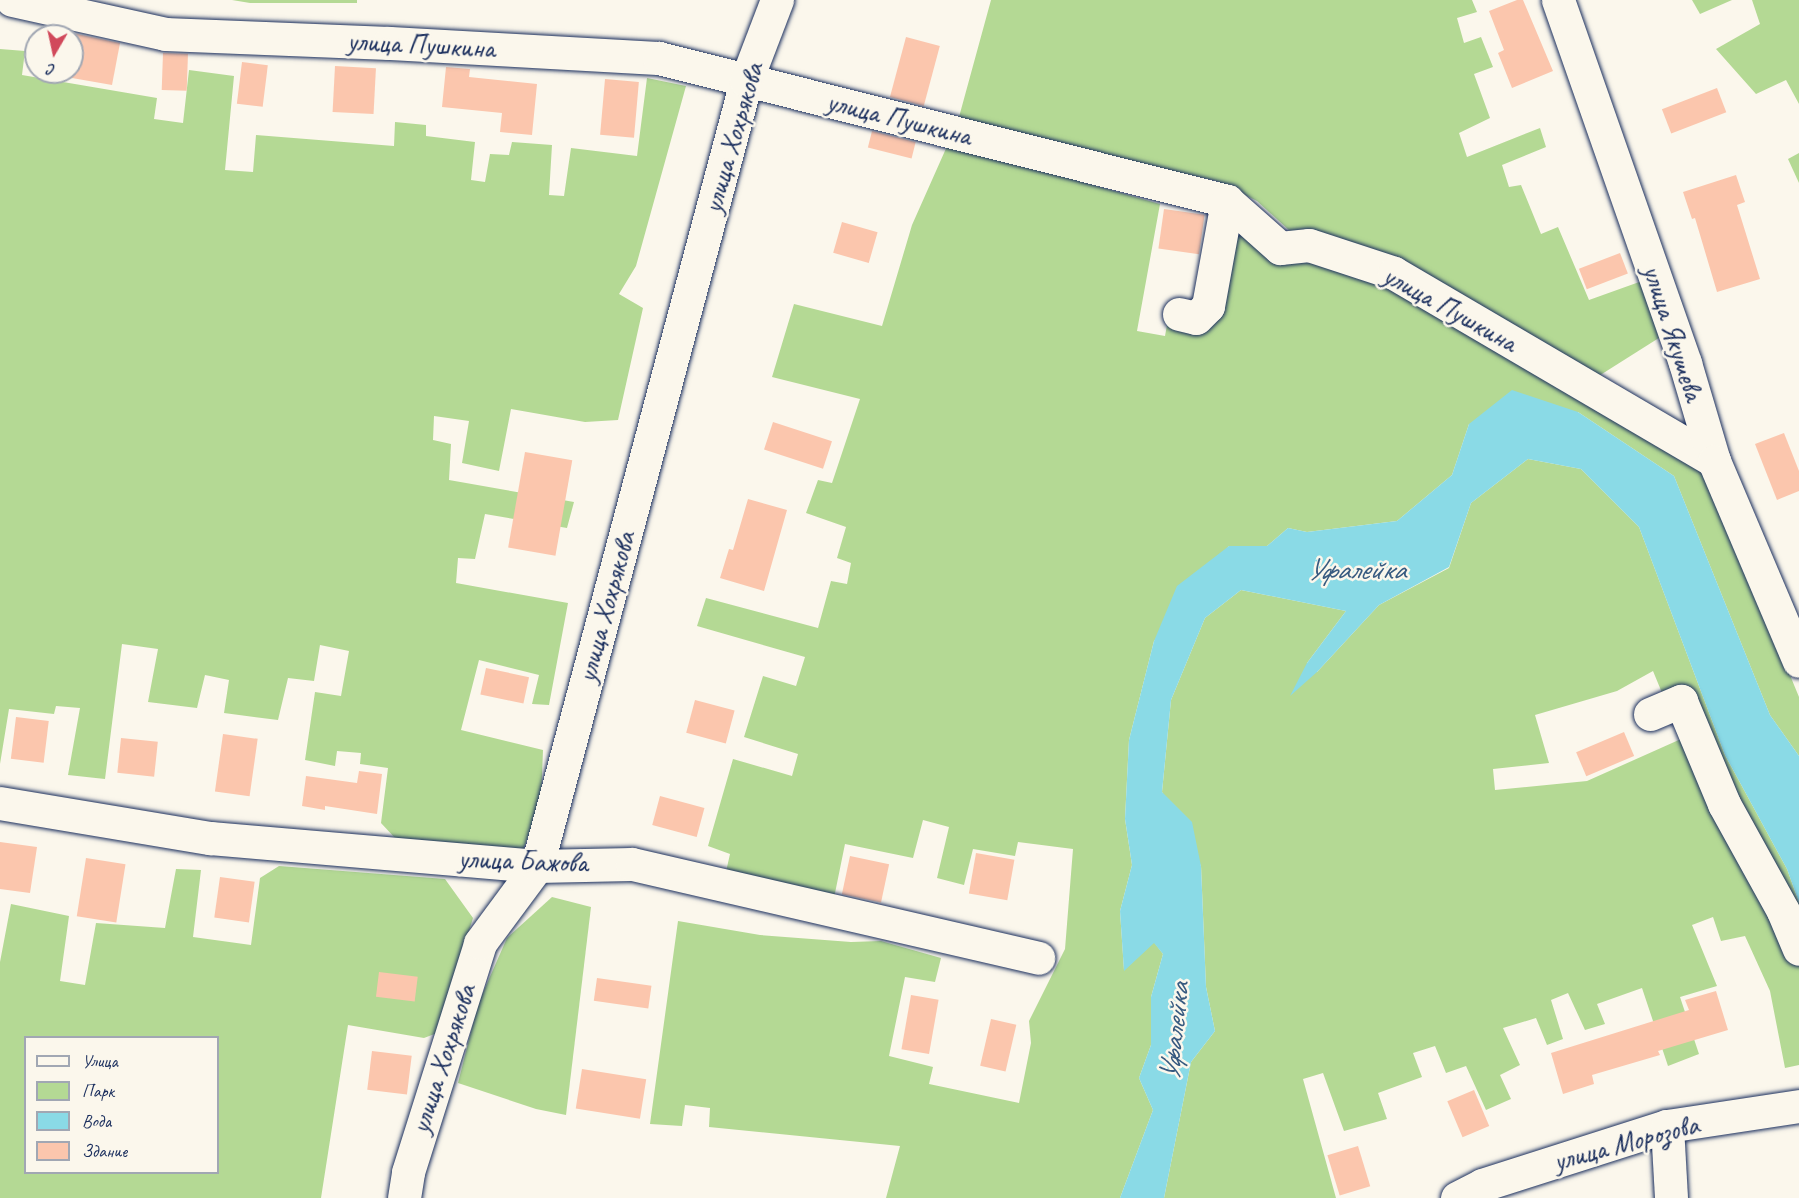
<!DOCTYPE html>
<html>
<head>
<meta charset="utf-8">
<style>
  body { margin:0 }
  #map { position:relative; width:1799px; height:1198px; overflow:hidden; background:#fbf7ec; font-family:Caveat,sans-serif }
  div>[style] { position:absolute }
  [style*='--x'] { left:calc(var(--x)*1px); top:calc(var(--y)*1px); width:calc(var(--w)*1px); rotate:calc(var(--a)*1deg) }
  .green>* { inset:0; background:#b4d994 }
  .water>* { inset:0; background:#8adae6 }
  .building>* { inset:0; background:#fbc6ad; transform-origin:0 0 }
  .roads { filter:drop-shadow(0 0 2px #1b2f5e) drop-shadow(0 0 2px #1b2f5e) }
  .minor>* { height:33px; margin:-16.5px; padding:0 16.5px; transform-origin:16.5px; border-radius:16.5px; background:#fbf7ec }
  span { translate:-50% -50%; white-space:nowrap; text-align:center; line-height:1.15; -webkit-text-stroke:5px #fbf7ec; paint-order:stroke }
  .street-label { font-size:28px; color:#1b2f5e }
  .water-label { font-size:30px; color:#375a80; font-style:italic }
  .legend { position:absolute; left:24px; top:1036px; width:195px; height:138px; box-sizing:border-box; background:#fbf7ec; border:2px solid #a1a7b3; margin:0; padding:8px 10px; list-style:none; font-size:18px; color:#1b2f5e }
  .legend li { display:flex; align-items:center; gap:12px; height:30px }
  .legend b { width:30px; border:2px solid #a1a7b3 }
  .north { position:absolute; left:24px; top:24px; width:60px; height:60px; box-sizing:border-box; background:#fbf7ec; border:2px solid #a1a7b3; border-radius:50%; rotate:189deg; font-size:16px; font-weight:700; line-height:24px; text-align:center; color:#1b2f5e }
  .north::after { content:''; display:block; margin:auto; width:21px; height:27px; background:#d1495b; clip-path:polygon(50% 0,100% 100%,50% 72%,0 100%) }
</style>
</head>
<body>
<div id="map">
  <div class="green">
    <div style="clip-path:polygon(232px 0,357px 0,357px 3px,250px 3px)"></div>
    <div style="clip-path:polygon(991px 0,1472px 0,1477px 12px,1457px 18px,1464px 43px,1481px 37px,1493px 67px,1474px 74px,1490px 118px,1459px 133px,1467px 157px,1540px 128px,1546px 147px,1502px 165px,1509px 187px,1521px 185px,1541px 234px,1558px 227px,1589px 300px,1642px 281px,1662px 336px,1594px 379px,1290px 231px,1257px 201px,1217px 181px,1096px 154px,959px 117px)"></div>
    <div style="clip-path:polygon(1692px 0,1732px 0,1700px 14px)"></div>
    <div style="clip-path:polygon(1752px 0,1799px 0,1799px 104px,1786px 80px,1756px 94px,1716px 49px,1760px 24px)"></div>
    <div style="clip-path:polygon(0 49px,25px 51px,22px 75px,157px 98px,154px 119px,183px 123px,189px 70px,234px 76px,225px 170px,253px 172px,256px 135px,394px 146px,395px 122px,426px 125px,426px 136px,475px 142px,471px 180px,485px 182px,490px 154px,509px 155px,512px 142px,552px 145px,549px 195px,564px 196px,571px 148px,637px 156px,647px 78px,686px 86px,636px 266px,619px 294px,643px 308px,618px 420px,585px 422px,511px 409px,499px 471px,462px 463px,469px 421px,434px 416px,433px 440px,451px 444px,449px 480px,574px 502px,567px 528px,485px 514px,475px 559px,458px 558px,456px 583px,568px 603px,549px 705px,532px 704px,539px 675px,479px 660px,461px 730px,543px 750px,541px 802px,523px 850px,395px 838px,381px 823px,388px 768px,360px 764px,361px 753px,337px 751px,335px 766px,305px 760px,315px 692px,341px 696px,349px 651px,320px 645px,314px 681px,288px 678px,278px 720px,224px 713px,229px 680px,205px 675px,197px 708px,148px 702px,158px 649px,122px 644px,105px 779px,68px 775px,80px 708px,56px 706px,54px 714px,9px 709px,0 764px)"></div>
    <div style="clip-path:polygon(948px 144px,1160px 204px,1137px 331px,1165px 336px,1171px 303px,1197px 306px,1213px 214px,1309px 256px,1394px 285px,1705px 469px,1799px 697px,1799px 756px,1770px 715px,1674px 476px,1578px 412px,1469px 424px,1452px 475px,1397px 521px,1307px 532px,1288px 528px,1267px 546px,1229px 546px,1154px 641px,1129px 740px,1125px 819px,1132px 865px,1120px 911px,1124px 970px,1154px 942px,1163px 954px,1151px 997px,1151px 1045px,1139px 1078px,1153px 1110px,1120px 1198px,886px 1198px,900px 1146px,709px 1127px,710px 1108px,685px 1105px,682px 1126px,650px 1124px,678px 921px,760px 935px,851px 942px,881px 941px,941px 958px,935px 982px,905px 977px,889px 1056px,933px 1067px,929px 1084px,1019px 1103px,1031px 1043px,1029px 1021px,1065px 949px,1073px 849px,1018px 842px,1015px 856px,973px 849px,964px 885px,937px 878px,949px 827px,923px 820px,913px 858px,845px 844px,834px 898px,725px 876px,730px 854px,708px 846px,733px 759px,792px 776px,798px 754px,744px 737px,763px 676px,796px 686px,805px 657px,697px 626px,706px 598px,818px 628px,831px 581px,847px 584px,851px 563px,837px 558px,846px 527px,806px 513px,818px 480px,832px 483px,860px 399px,772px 377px,794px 304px,882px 326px,912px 225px)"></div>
    <div style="clip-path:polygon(1799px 153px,1799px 183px,1788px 159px)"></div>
    <div style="clip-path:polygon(evenodd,1528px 459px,1581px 469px,1639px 527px,1725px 755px,1787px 869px,1799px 902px,1799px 1065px,1785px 1068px,1770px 991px,1745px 936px,1721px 941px,1713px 917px,1692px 925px,1717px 986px,1680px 997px,1699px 1054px,1668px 1066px,1642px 988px,1597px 1004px,1605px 1024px,1585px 1030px,1568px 993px,1551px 1000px,1563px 1039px,1547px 1045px,1536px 1018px,1503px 1028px,1520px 1065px,1500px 1075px,1511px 1099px,1486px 1110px,1466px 1066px,1446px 1073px,1435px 1046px,1413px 1053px,1422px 1077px,1378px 1093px,1387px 1119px,1344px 1131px,1323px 1073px,1303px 1079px,1336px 1198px,1164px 1198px,1191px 1062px,1215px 1031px,1206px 987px,1201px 866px,1162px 792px,1171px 700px,1205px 618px,1241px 590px,1346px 611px,1307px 663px,1317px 672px,1379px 605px,1449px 568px,1471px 503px,1528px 459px,1653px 671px,1681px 739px,1587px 781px,1495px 790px,1493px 769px,1549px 763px,1535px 715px,1617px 691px,1653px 671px)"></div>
    <div style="clip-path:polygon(evenodd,279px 866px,445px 879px,473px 918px,437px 1033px,424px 1038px,348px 1025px,321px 1198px,0 1198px,0 962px,11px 904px,69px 916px,60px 981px,85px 985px,96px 923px,165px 928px,176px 869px,201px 870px,193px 937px,251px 945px,260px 878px,279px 866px,26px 1038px,218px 1038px,218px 1172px,26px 1172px,26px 1038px)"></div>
    <div style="clip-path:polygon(552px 897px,591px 907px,566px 1115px,536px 1109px,458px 1083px,478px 1004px,507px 938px)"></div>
  </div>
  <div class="water">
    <div style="clip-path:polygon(1512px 390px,1578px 412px,1674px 476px,1770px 715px,1799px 756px,1799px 902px,1787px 869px,1725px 755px,1639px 527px,1581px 469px,1528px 459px,1471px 503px,1449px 567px,1379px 605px,1317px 672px,1290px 696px,1307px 663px,1346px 611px,1241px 590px,1205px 618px,1171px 700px,1162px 792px,1192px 822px,1201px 866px,1206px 987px,1215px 1031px,1191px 1062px,1164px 1198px,1120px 1198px,1153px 1110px,1139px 1078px,1151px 1045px,1151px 997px,1163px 954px,1154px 943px,1124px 971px,1120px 911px,1132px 865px,1125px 819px,1129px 740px,1154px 641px,1177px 586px,1229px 546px,1267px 546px,1288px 528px,1307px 532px,1397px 521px,1452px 475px,1469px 424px)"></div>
  </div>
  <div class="building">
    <div style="clip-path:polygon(1517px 0,1523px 0,1553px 71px,1512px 88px,1498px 53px,1504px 50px,1489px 11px)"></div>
    <div style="clip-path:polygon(72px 33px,120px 43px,112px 85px,72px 78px)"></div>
    <div style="left:906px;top:37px;width:35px;height:62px;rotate:15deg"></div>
    <div style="left:163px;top:53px;width:25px;height:37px;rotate:2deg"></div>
    <div style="left:242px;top:62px;width:26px;height:42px;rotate:7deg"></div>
    <div style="left:335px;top:66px;width:41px;height:46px;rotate:3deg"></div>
    <div style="clip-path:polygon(446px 67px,470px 69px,469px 77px,537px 84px,532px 135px,500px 132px,502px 113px,442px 107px)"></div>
    <div style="left:605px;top:79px;width:34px;height:56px;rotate:5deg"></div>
    <div style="left:1717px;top:88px;width:26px;height:59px;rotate:69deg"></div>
    <div style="left:872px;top:131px;width:45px;height:17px;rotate:14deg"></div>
    <div style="clip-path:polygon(1736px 175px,1745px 202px,1737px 205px,1760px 279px,1717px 292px,1695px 218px,1692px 219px,1683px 192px)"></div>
    <div style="left:1164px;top:209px;width:41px;height:40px;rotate:8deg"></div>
    <div style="left:842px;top:222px;width:37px;height:32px;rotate:16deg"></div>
    <div style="left:1620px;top:253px;width:22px;height:44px;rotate:69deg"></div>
    <div style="left:773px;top:422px;width:62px;height:29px;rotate:18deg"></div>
    <div style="clip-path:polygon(1784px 433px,1799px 471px,1799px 491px,1777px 500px,1755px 444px)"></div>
    <div style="left:525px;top:452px;width:48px;height:97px;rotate:10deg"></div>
    <div style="clip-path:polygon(748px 499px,787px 510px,764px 591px,720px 578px,729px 549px,733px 550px)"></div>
    <div style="left:486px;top:668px;width:44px;height:27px;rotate:12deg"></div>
    <div style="left:695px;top:700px;width:41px;height:34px;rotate:15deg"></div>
    <div style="left:16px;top:717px;width:33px;height:42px;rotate:7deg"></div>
    <div style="left:1624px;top:732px;width:26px;height:52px;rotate:67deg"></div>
    <div style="left:223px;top:734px;width:35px;height:58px;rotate:8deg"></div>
    <div style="left:121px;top:738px;width:37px;height:35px;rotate:6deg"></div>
    <div style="clip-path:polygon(359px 771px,382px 774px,377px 814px,325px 806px,325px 810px,302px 806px,306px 776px,357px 783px)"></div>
    <div style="left:660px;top:796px;width:46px;height:30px;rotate:15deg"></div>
    <div style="clip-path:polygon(0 842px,37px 847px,30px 893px,0 889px)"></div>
    <div style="left:976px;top:853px;width:39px;height:41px;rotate:10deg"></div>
    <div style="left:850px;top:856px;width:40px;height:39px;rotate:12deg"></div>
    <div style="left:86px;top:858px;width:40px;height:59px;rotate:9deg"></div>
    <div style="left:220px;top:877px;width:35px;height:41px;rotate:8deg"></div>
    <div style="left:379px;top:972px;width:39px;height:25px;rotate:7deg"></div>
    <div style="left:597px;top:978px;width:55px;height:23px;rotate:8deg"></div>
    <div style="clip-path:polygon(1716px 991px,1728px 1030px,1658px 1051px,1660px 1055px,1592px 1075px,1594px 1084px,1563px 1094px,1551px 1053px,1689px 1010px,1685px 1000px)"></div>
    <div style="left:911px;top:995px;width:28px;height:55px;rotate:10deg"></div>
    <div style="left:991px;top:1019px;width:26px;height:48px;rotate:13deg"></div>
    <div style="left:372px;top:1051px;width:40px;height:39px;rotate:7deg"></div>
    <div style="left:582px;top:1069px;width:65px;height:40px;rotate:9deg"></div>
    <div style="left:1474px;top:1090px;width:39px;height:29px;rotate:67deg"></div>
    <div style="left:1358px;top:1146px;width:42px;height:32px;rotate:73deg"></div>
  </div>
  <div class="roads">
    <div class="minor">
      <div style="--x:12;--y:0;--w:157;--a:12.5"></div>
      <div style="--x:165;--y:34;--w:224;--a:2.3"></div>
      <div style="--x:389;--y:43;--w:270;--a:3.2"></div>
      <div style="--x:659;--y:58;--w:586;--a:14.13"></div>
      <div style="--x:1227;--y:201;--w:71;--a:41.6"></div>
      <div style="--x:1280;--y:248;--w:29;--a:-6"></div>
      <div style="--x:1309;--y:245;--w:89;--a:18.2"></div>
      <div style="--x:1394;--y:273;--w:371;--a:30.4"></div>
      <div style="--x:1558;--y:0;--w:385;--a:70.7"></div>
      <div style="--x:1685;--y:363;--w:102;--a:73.5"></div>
      <div style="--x:1714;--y:461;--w:217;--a:67"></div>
      <div style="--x:1179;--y:314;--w:17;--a:13"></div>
      <div style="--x:1196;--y:318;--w:17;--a:-45"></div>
      <div style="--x:1208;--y:306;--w:107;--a:-79.7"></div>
      <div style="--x:1650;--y:714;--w:34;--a:-23"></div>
      <div style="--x:1681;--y:701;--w:112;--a:67.3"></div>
      <div style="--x:1724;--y:804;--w:122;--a:61.1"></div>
      <div style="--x:1783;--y:911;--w:41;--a:67.2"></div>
      <div style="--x:0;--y:803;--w:213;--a:9.5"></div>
      <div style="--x:210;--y:838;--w:328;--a:4.9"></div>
      <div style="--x:537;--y:866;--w:95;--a:-1.2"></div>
      <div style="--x:632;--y:864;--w:417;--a:13"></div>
      <div style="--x:1667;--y:1126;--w:72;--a:86.8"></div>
      <div style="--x:404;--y:1198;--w:26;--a:-81"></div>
      <div style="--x:408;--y:1172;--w:240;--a:-72.5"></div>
      <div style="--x:480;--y:943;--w:96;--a:-53.5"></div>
      <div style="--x:537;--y:866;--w:812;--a:-75.09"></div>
      <div style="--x:746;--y:81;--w:87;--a:-69.1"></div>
      <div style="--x:1457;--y:1198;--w:28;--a:-27"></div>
      <div style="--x:1482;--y:1185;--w:194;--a:-17.7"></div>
      <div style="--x:1667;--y:1126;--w:134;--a:-8.6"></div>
    </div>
  </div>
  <div class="street-label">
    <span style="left:421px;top:45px;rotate:3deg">улица Пушкина</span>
    <span style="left:899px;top:119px;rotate:14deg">улица Пушкина</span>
    <span style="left:733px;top:138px;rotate:-74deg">улица Хохрякова</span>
    <span style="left:1450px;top:309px;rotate:29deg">улица Пушкина</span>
    <span style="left:1673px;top:333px;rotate:72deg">улица Якушева</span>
    <span style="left:606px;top:607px;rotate:-75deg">улица Хохрякова</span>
    <span style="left:523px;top:861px;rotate:2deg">улица Бажова</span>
    <span style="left:443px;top:1059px;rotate:-72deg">улица Хохрякова</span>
    <span style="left:1626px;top:1143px;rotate:-15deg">улица Морозова</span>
  </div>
  <div class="water-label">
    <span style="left:1356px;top:569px">Уфалейка</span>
    <span style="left:1174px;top:1032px;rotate:-84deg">Уфалейка</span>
  </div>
  <ul class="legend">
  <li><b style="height:8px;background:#fbf7ec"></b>Улица</li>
  <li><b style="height:16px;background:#b4d994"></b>Парк</li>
  <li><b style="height:16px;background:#8adae6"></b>Вода</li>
  <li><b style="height:16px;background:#fbc6ad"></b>Здание</li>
  </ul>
  <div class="north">С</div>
</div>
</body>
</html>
